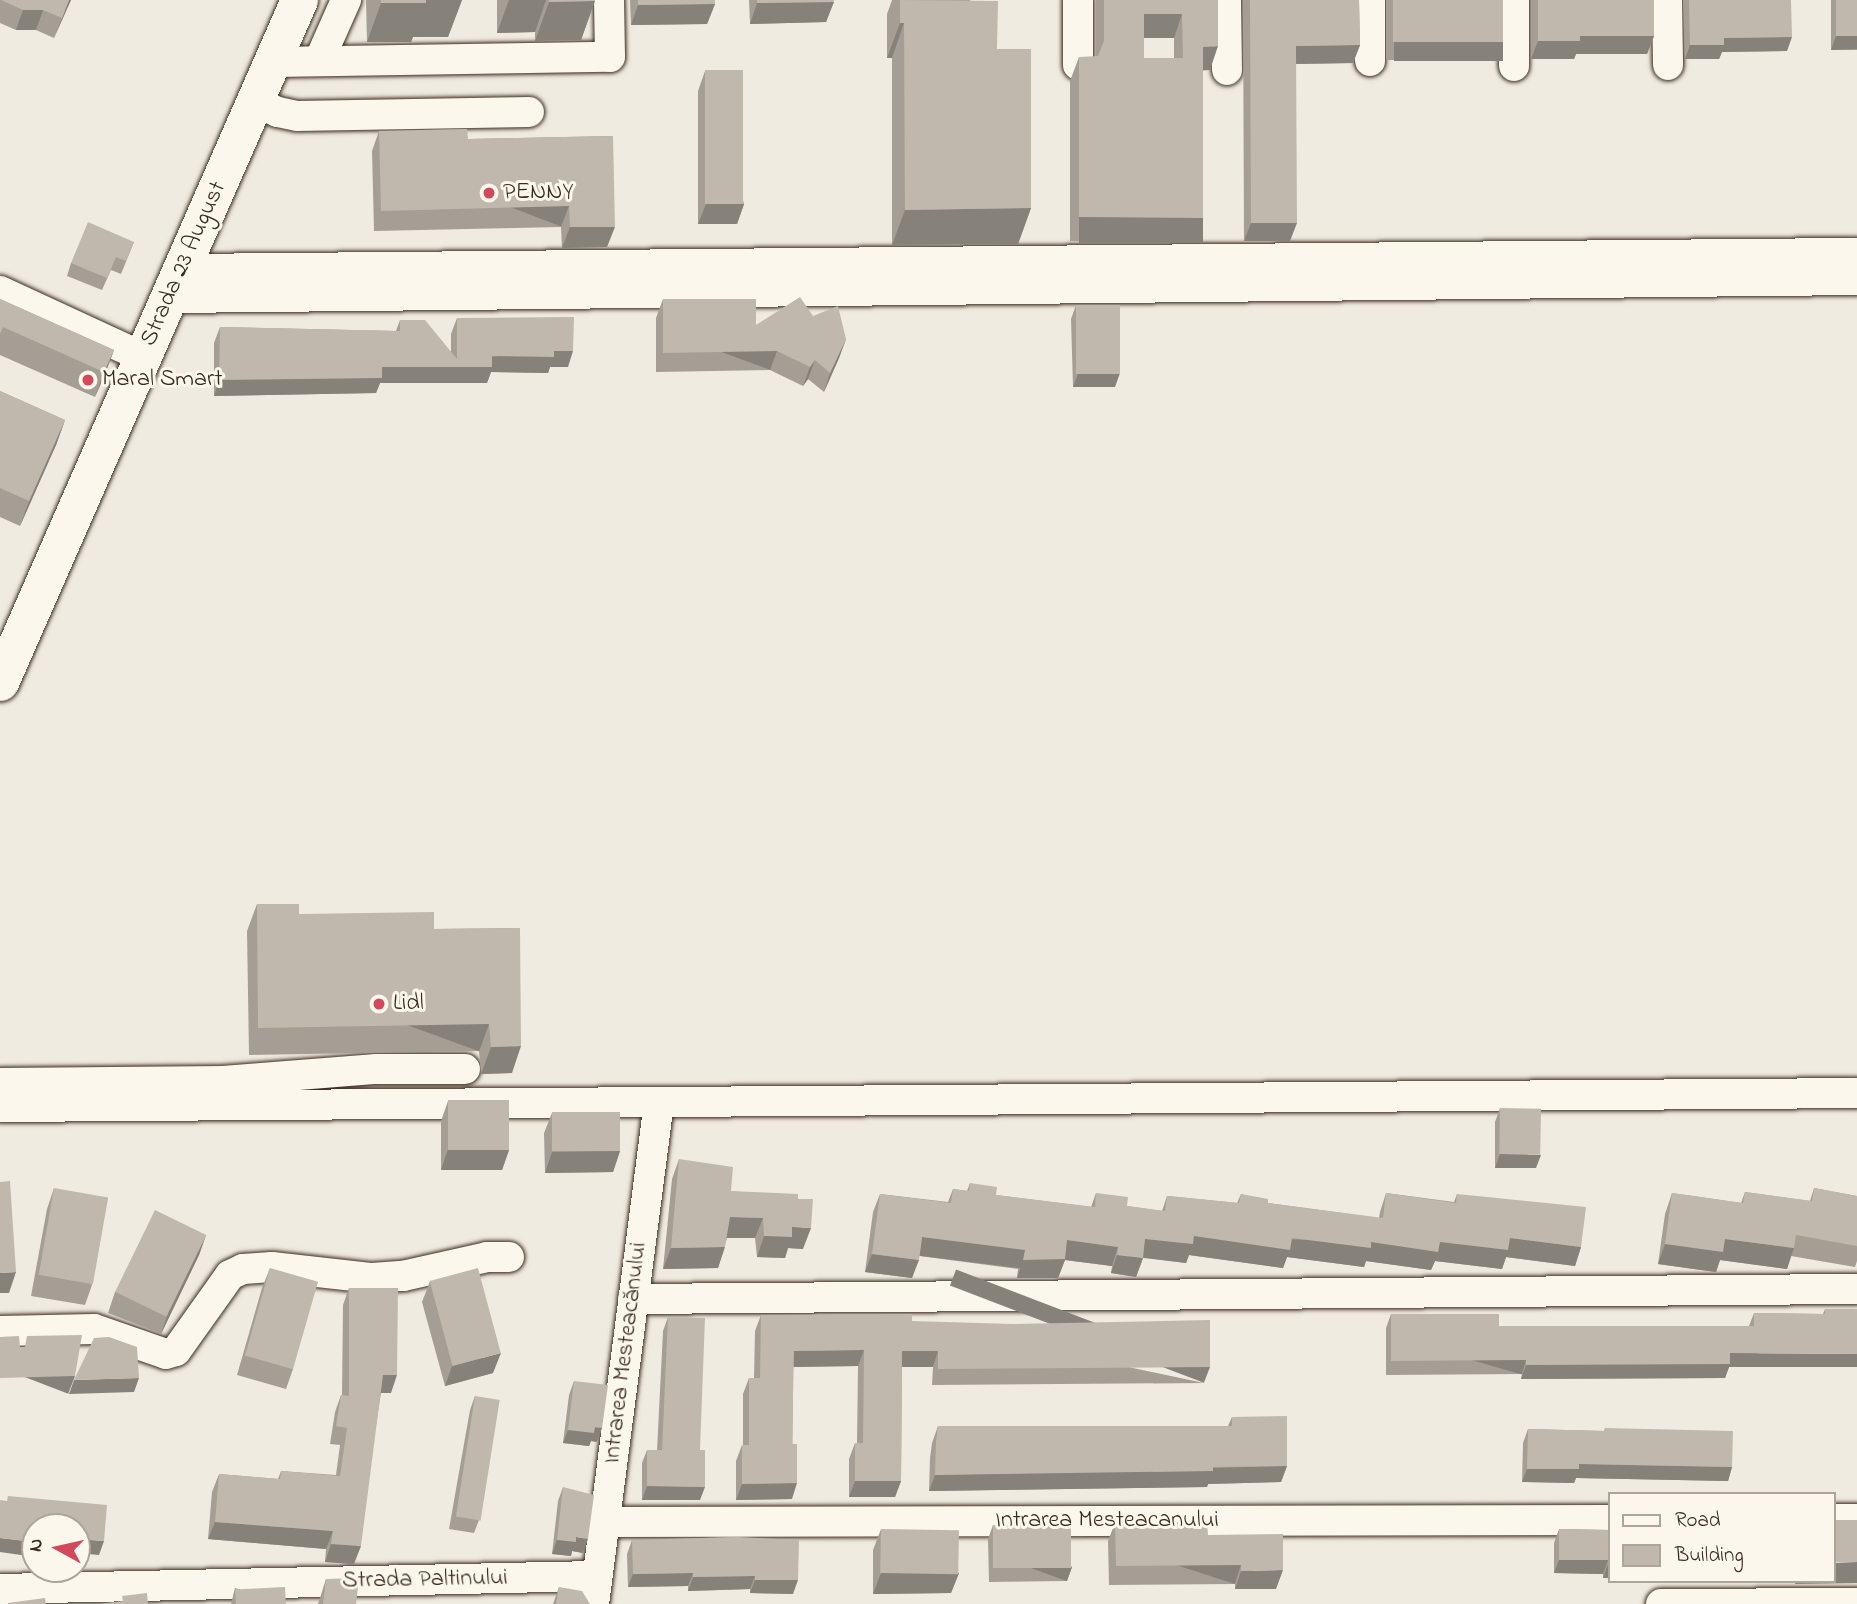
<!DOCTYPE html>
<html>
<head>
<meta charset="utf-8">
<style>
  body { margin:0 }
  #map { position:relative; width:1857px; height:1604px; overflow:hidden; background:#f0ebe0; font-family:"Indie Flower",sans-serif }
  div>[style] { position:absolute }
  [style*='--x'] { left:calc(var(--x)*1px); top:calc(var(--y)*1px); width:calc(var(--w)*1px); rotate:calc(var(--a)*1deg) }
  .roads { filter:drop-shadow(0 0 2px #3b2a1e) drop-shadow(0 0 2px #3b2a1e) }
  .minor>* { height:30px; margin:-15px; padding:0 15px; transform-origin:15px; border-radius:15px; background:#fbf7ec }
  .major>* { height:37px; margin:-18.5px; padding:0 18.5px; transform-origin:18.5px; border-radius:18.5px; background:#fbf7ec }
  .wall>* { inset:0; background:#a59e95; transform-origin:0 0 }
  .shaded-wall>* { inset:0; background:#868179; transform-origin:0 0 }
  .building>* { inset:0; background:#c0b8ad; transform-origin:0 0 }
  .dots>* { width:19px; height:19px; translate:-50% -50%; box-sizing:border-box; border:4px solid #fbf7ec; border-radius:50% }
  span { translate:-50% -50%; white-space:nowrap; text-align:center; line-height:1.15; -webkit-text-stroke:6px #fbf7ec; paint-order:stroke }
  .poi-label { font-size:24px; color:#3b2a1e }
  .left { translate:0 -50%; text-align:left }
  .street-label { font-size:24px; color:#3b2a1e }
  .legend { position:absolute; left:1608px; top:1492px; width:228px; height:91px; box-sizing:border-box; background:#fbf7ec; border:2px solid #aea59a; margin:0; padding:9px 12px; list-style:none; font-size:21px; color:#3b2a1e }
  .legend li { display:flex; align-items:center; gap:14px; height:35px }
  .legend b { width:35px; border:2px solid #aea59a }
  .north { position:absolute; left:21px; top:1513px; width:70px; height:70px; box-sizing:border-box; background:#fbf7ec; border:2px solid #aea59a; border-radius:50%; rotate:278deg; font-size:19px; font-weight:700; line-height:28px; text-align:center; color:#3b2a1e }
  .north::after { content:''; display:block; margin:auto; width:24px; height:32px; background:#d1495b; clip-path:polygon(50% 0,100% 100%,50% 72%,0 100%) }
</style>
</head>
<body>
<div id="map">
  <div class="roads">
    <div class="minor">
      <div style="--x:1226;--y:0;--w:70;--a:89.2"></div>
      <div style="--x:1370;--y:0;--w:61;--a:90"></div>
      <div style="--x:1514;--y:0;--w:66;--a:90"></div>
      <div style="--x:1667;--y:0;--w:65;--a:89.1"></div>
      <div style="--x:319;--y:61;--w:67;--a:-66.1"></div>
      <div style="--x:273;--y:62;--w:337;--a:-0.9"></div>
      <div style="--x:610;--y:57;--w:57;--a:-91"></div>
      <div style="--x:1078;--y:65;--w:65;--a:-90"></div>
      <div style="--x:255;--y:101;--w:25;--a:26"></div>
      <div style="--x:278;--y:112;--w:19;--a:12"></div>
      <div style="--x:297;--y:116;--w:232;--a:-1"></div>
      <div style="--x:182;--y:269;--w:1675;--a:-0.55"></div>
      <div style="--x:0;--y:291;--w:157;--a:24.8"></div>
      <div style="--x:169;--y:298;--w:1688;--a:-0.61"></div>
      <div style="--x:0;--y:1083;--w:223;--a:-0.5"></div>
      <div style="--x:223;--y:1081;--w:154;--a:-4.5"></div>
      <div style="--x:377;--y:1069;--w:88;--a:0"></div>
      <div style="--x:0;--y:1107;--w:1857;--a:-0.43"></div>
      <div style="--x:633;--y:1299;--w:1224;--a:-0.47"></div>
      <div style="--x:0;--y:1331;--w:94;--a:-1.2"></div>
      <div style="--x:94;--y:1329;--w:76;--a:19.1"></div>
      <div style="--x:166;--y:1354;--w:10;--a:-17"></div>
      <div style="--x:176;--y:1351;--w:93;--a:-54.6"></div>
      <div style="--x:230;--y:1275;--w:14;--a:-25"></div>
      <div style="--x:243;--y:1269;--w:29;--a:-4"></div>
      <div style="--x:272;--y:1267;--w:101;--a:6.3"></div>
      <div style="--x:372;--y:1278;--w:31;--a:-4"></div>
      <div style="--x:403;--y:1276;--w:86;--a:-12.7"></div>
      <div style="--x:487;--y:1257;--w:22;--a:0"></div>
      <div style="--x:1834;--y:1519;--w:23;--a:0"></div>
      <div style="--x:604;--y:1522;--w:1006;--a:-0.11"></div>
      <div style="--x:0;--y:1589;--w:597;--a:-1.25"></div>
      <div style="--x:594;--y:1604;--w:506;--a:-82.62"></div>
      <div style="--x:1661;--y:1604;--w:196;--a:-0.3"></div>
    </div>
    <div class="major">
      <div style="--x:0;--y:682;--w:745;--a:-66.33"></div>
    </div>
  </div>
  <div class="wall">
    <div style="clip-path:polygon(0 0,71px 0,54px 38px,36px 30px,16px 30px,0 23px)"></div>
    <div style="clip-path:polygon(366px 0,462px 0,448px 37px,413px 37px,411px 42px,367px 42px)"></div>
    <div style="clip-path:polygon(497px 0,595px 0,581px 40px,535px 41px,535px 32px,497px 33px)"></div>
    <div style="clip-path:polygon(630px 0,715px 0,715px 4px,707px 24px,631px 25px)"></div>
    <div style="clip-path:polygon(749px 0,834px 0,826px 22px,750px 24px)"></div>
    <div style="clip-path:polygon(892px 0,970px 0,997px 49px,1031px 208px,1018px 244px,892px 245px,892px 58px,887px 58px,887px 14px)"></div>
    <div style="clip-path:polygon(evenodd,1096px 0,1218px 0,1210px 70px,1203px 70px,1203px 218px,1195px 242px,1070px 241px,1070px 81px,1079px 57px,1096px 57px,1096px 0,1144px 38px,1174px 38px,1174px 58px,1144px 58px,1144px 38px)"></div>
    <div style="clip-path:polygon(1243px 0,1359px 0,1360px 45px,1353px 63px,1296px 64px,1290px 241px,1244px 241px)"></div>
    <div style="left:1386px;top:0;width:117px;height:60px"></div>
    <div style="clip-path:polygon(1531px 0,1654px 0,1654px 36px,1647px 54px,1576px 54px,1574px 59px,1531px 59px)"></div>
    <div style="clip-path:polygon(1683px 0,1791px 0,1787px 51px,1722px 52px,1719px 59px,1685px 59px)"></div>
    <div style="left:1831px;top:0;width:26px;height:50px"></div>
    <div style="clip-path:polygon(705px 71px,744px 204px,737px 224px,698px 224px,698px 91px)"></div>
    <div style="clip-path:polygon(379px 131px,468px 139px,613px 136px,607px 247px,562px 248px,561px 227px,374px 231px,372px 151px)"></div>
    <div style="clip-path:polygon(134px 242px,121px 274px,111px 270px,102px 290px,67px 276px,71px 263px)"></div>
    <div style="clip-path:polygon(0 299px,114px 350px,105px 374px,95px 397px,0 355px)"></div>
    <div style="clip-path:polygon(663px 299px,756px 325px,813px 316px,846px 339px,839px 358px,824px 392px,808px 379px,803px 386px,770px 370px,656px 372px,656px 318px)"></div>
    <div style="clip-path:polygon(1076px 305px,1115px 387px,1073px 387px,1071px 319px)"></div>
    <div style="clip-path:polygon(457px 318px,568px 367px,550px 367px,548px 373px,491px 372px,487px 383px,380px 383px,376px 393px,214px 396px,214px 343px,220px 327px,396px 331px,400px 320px,451px 352px,451px 334px)"></div>
    <div style="clip-path:polygon(0 391px,65px 420px,56px 445px,20px 526px,0 517px)"></div>
    <div style="clip-path:polygon(257px 904px,299px 914px,434px 929px,520px 928px,512px 1073px,481px 1074px,479px 1051px,249px 1055px,247px 931px)"></div>
    <div style="clip-path:polygon(448px 1101px,509px 1150px,502px 1170px,441px 1170px,441px 1121px)"></div>
    <div style="clip-path:polygon(1500px 1108px,1536px 1168px,1495px 1168px,1495px 1122px)"></div>
    <div style="clip-path:polygon(552px 1113px,620px 1151px,613px 1172px,545px 1173px,544px 1133px)"></div>
    <div style="clip-path:polygon(679px 1159px,731px 1191px,798px 1199px,803px 1249px,788px 1248px,785px 1258px,757px 1257px,755px 1238px,727px 1238px,718px 1268px,663px 1269px,672px 1179px)"></div>
    <div style="clip-path:polygon(970px 1183px,996px 1195px,1091px 1207px,1096px 1193px,1127px 1206px,1162px 1211px,1167px 1196px,1237px 1203px,1241px 1194px,1268px 1203px,1379px 1218px,1380px 1212px,1386px 1193px,1454px 1202px,1457px 1194px,1581px 1247px,1575px 1266px,1506px 1257px,1502px 1269px,1435px 1261px,1431px 1270px,1366px 1261px,1364px 1267px,1287px 1257px,1283px 1268px,1189px 1255px,1186px 1263px,1143px 1258px,1136px 1277px,1111px 1273px,1112px 1266px,1065px 1260px,1058px 1278px,1017px 1278px,1018px 1269px,919px 1256px,912px 1278px,865px 1272px,873px 1212px,880px 1194px,948px 1202px,953px 1189px,967px 1191px)"></div>
    <div style="clip-path:polygon(54px 1188px,92px 1285px,85px 1305px,31px 1296px,47px 1209px)"></div>
    <div style="clip-path:polygon(1814px 1188px,1857px 1196px,1857px 1261px,1855px 1267px,1791px 1256px,1787px 1269px,1720px 1260px,1716px 1272px,1658px 1264px,1665px 1214px,1672px 1193px,1741px 1203px,1745px 1192px,1810px 1201px)"></div>
    <div style="clip-path:polygon(206px 1235px,199px 1255px,161px 1334px,108px 1313px,115px 1292px)"></div>
    <div style="clip-path:polygon(270px 1268px,293px 1369px,286px 1389px,237px 1375px,262px 1288px)"></div>
    <div style="clip-path:polygon(430px 1281px,493px 1373px,445px 1386px,422px 1302px)"></div>
    <div style="clip-path:polygon(349px 1288px,391px 1393px,381px 1393px,354px 1564px,325px 1562px,326px 1549px,208px 1539px,212px 1492px,219px 1474px,278px 1479px,281px 1471px,336px 1475px,340px 1445px,330px 1444px,335px 1412px,341px 1395px,342px 1395px,343px 1305px)"></div>
    <div style="clip-path:polygon(1825px 1309px,1857px 1309px,1729px 1367px,1725px 1378px,1521px 1379px,1522px 1374px,1386px 1375px,1386px 1328px,1391px 1314px,1499px 1326px,1749px 1326px,1754px 1313px,1823px 1314px)"></div>
    <div style="clip-path:polygon(761px 1315px,912px 1321px,1204px 1383px,932px 1385px,933px 1367px,902px 1367px,901px 1481px,895px 1497px,849px 1497px,849px 1459px,855px 1443px,857px 1443px,858px 1366px,793px 1367px,792px 1499px,736px 1500px,736px 1461px,742px 1445px,743px 1445px,743px 1394px,749px 1378px,754px 1378px,755px 1331px)"></div>
    <div style="clip-path:polygon(668px 1317px,700px 1450px,700px 1500px,642px 1500px,642px 1463px,647px 1450px,657px 1450px,663px 1331px)"></div>
    <div style="clip-path:polygon(574px 1381px,597px 1442px,591px 1441px,589px 1446px,563px 1443px,569px 1395px)"></div>
    <div style="clip-path:polygon(475px 1396px,479px 1520px,474px 1533px,449px 1529px,470px 1410px)"></div>
    <div style="clip-path:polygon(1232px 1417px,1287px 1466px,1281px 1482px,1208px 1484px,1207px 1487px,929px 1491px,930px 1458px,932px 1443px,938px 1426px,1228px 1426px)"></div>
    <div style="clip-path:polygon(1605px 1428px,1732px 1467px,1728px 1481px,1576px 1478px,1574px 1483px,1522px 1482px,1523px 1443px,1528px 1429px,1604px 1431px)"></div>
    <div style="clip-path:polygon(563px 1487px,583px 1553px,572px 1551px,571px 1556px,552px 1554px,558px 1501px)"></div>
    <div style="clip-path:polygon(1115px 1523px,1208px 1535px,1276px 1589px,1235px 1589px,1235px 1584px,1109px 1585px,1108px 1541px)"></div>
    <div style="clip-path:polygon(993px 1525px,1072px 1567px,1067px 1581px,989px 1582px,988px 1539px)"></div>
    <div style="clip-path:polygon(881px 1529px,959px 1573px,951px 1593px,873px 1594px,873px 1550px)"></div>
    <div style="clip-path:polygon(1559px 1529px,1610px 1530px,1610px 1578px,1603px 1578px,1603px 1574px,1554px 1573px,1554px 1543px)"></div>
    <div style="clip-path:polygon(738px 1537px,793px 1594px,750px 1593px,750px 1589px,688px 1591px,688px 1586px,628px 1587px,627px 1554px,632px 1540px)"></div>
    <div style="clip-path:polygon(326px 1579px,356px 1604px,318px 1604px)"></div>
    <div style="clip-path:polygon(559px 1587px,590px 1604px,553px 1604px)"></div>
    <div style="clip-path:polygon(235px 1588px,286px 1604px,231px 1604px)"></div>
  </div>
  <div class="shaded-wall">
    <div style="clip-path:polygon(69px 0,71px 0,54px 38px,62px 18px)"></div>
    <div style="clip-path:polygon(425px 0,462px 0,448px 37px,413px 37px,411px 42px,367px 42px,381px 3px)"></div>
    <div style="clip-path:polygon(509px 0,546px 0,535px 32px,497px 33px)"></div>
    <div style="clip-path:polygon(595px 1px,581px 40px,535px 41px,549px 2px)"></div>
    <div style="clip-path:polygon(834px 2px,826px 22px,750px 24px,757px 3px)"></div>
    <div style="clip-path:polygon(715px 4px,707px 24px,631px 25px,638px 5px)"></div>
    <div style="clip-path:polygon(23px 10px,43px 10px,36px 30px,16px 30px)"></div>
    <div style="clip-path:polygon(1144px 14px,1182px 14px,1174px 38px,1135px 38px)"></div>
    <div style="clip-path:polygon(900px 23px,904px 23px,892px 58px,887px 58px)"></div>
    <div style="clip-path:polygon(1580px 36px,1654px 36px,1647px 54px,1576px 54px,1574px 59px,1531px 59px,1538px 41px)"></div>
    <div style="clip-path:polygon(1836px 36px,1857px 36px,1857px 49px,1831px 50px)"></div>
    <div style="clip-path:polygon(1792px 37px,1787px 51px,1722px 52px,1719px 59px,1685px 59px,1690px 45px,1724px 38px)"></div>
    <div style="left:1394px;top:42px;width:109px;height:19px"></div>
    <div style="clip-path:polygon(1360px 45px,1353px 63px,1290px 64px,1296px 46px)"></div>
    <div style="clip-path:polygon(1218px 46px,1210px 70px,1194px 71px,1203px 47px)"></div>
    <div style="clip-path:polygon(706px 204px,744px 204px,737px 224px,698px 224px)"></div>
    <div style="left:569px;top:206px;width:22px;height:188px;rotate:111deg"></div>
    <div style="clip-path:polygon(1031px 208px,1018px 244px,892px 245px,905px 210px)"></div>
    <div style="left:1079px;top:217px;width:124px;height:26px"></div>
    <div style="clip-path:polygon(1251px 223px,1297px 223px,1290px 241px,1244px 241px)"></div>
    <div style="clip-path:polygon(570px 227px,615px 227px,607px 247px,562px 248px)"></div>
    <div style="clip-path:polygon(846px 339px,839px 358px,824px 392px,830px 373px)"></div>
    <div style="clip-path:polygon(114px 350px,105px 374px,95px 397px,104px 372px)"></div>
    <div style="clip-path:polygon(554px 351px,573px 351px,568px 367px,550px 367px,548px 373px,491px 372px,487px 383px,380px 383px,376px 393px,214px 396px,219px 380px,382px 367px)"></div>
    <div style="left:777px;top:351px;width:20px;height:114px;rotate:110deg"></div>
    <div style="clip-path:polygon(815px 360px,808px 379px,803px 386px,810px 367px)"></div>
    <div style="clip-path:polygon(1120px 373px,1115px 387px,1073px 387px,1078px 374px)"></div>
    <div style="clip-path:polygon(65px 420px,56px 445px,20px 526px,29px 501px)"></div>
    <div style="left:489px;top:1024px;width:29px;height:231px;rotate:110deg"></div>
    <div style="clip-path:polygon(521px 1046px,512px 1073px,481px 1074px,491px 1047px)"></div>
    <div style="clip-path:polygon(448px 1149px,509px 1150px,502px 1170px,441px 1170px)"></div>
    <div style="clip-path:polygon(620px 1151px,613px 1172px,545px 1173px,552px 1152px)"></div>
    <div style="clip-path:polygon(1500px 1154px,1541px 1155px,1536px 1168px,1495px 1168px)"></div>
    <div style="clip-path:polygon(730px 1217px,763px 1218px,755px 1238px,723px 1238px)"></div>
    <div style="clip-path:polygon(792px 1227px,811px 1228px,803px 1249px,788px 1248px,785px 1258px,757px 1257px,764px 1236px)"></div>
    <div style="clip-path:polygon(206px 1235px,199px 1255px,161px 1334px,168px 1313px)"></div>
    <div style="clip-path:polygon(1194px 1236px,1371px 1242px,1440px 1242px,1510px 1238px,1581px 1247px,1575px 1266px,1506px 1257px,1502px 1269px,1435px 1261px,1431px 1270px,1366px 1261px,1364px 1267px,1287px 1257px,1283px 1268px,1189px 1255px,1186px 1263px,1139px 1257px,1145px 1239px)"></div>
    <div style="left:922px;top:1237px;width:104px;height:19px;rotate:7deg"></div>
    <div style="clip-path:polygon(1725px 1239px,1794px 1248px,1787px 1269px,1720px 1260px,1716px 1272px,1658px 1264px,1665px 1244px)"></div>
    <div style="clip-path:polygon(1067px 1240px,1118px 1247px,1112px 1266px,1065px 1260px,1058px 1278px,1017px 1278px,1023px 1260px)"></div>
    <div style="clip-path:polygon(725px 1247px,718px 1268px,663px 1269px,671px 1248px)"></div>
    <div style="clip-path:polygon(872px 1254px,919px 1260px,912px 1278px,865px 1272px)"></div>
    <div style="clip-path:polygon(1117px 1255px,1143px 1258px,1136px 1277px,1111px 1273px)"></div>
    <div style="clip-path:polygon(16px 1272px,9px 1293px,0 1293px,0 1273px)"></div>
    <div style="clip-path:polygon(864px 1350px,858px 1366px,788px 1367px,794px 1351px)"></div>
    <div style="clip-path:polygon(902px 1351px,938px 1351px,933px 1367px,896px 1367px)"></div>
    <div style="clip-path:polygon(501px 1353px,493px 1373px,445px 1386px,452px 1366px)"></div>
    <div style="clip-path:polygon(1730px 1353px,1857px 1354px,1857px 1367px,1729px 1367px,1725px 1378px,1521px 1379px,1526px 1365px)"></div>
    <div style="left:1526px;top:1360px;width:15px;height:135px;rotate:106deg"></div>
    <div style="left:1210px;top:1367px;width:17px;height:272px;rotate:111deg"></div>
    <div style="clip-path:polygon(383px 1375px,397px 1375px,391px 1393px,377px 1393px)"></div>
    <div style="left:75px;top:1376px;width:19px;height:75px;rotate:111deg"></div>
    <div style="clip-path:polygon(139px 1378px,134px 1392px,69px 1394px,74px 1380px)"></div>
    <div style="clip-path:polygon(595px 1427px,602px 1428px,597px 1442px,591px 1441px,589px 1446px,563px 1443px,568px 1430px)"></div>
    <div style="clip-path:polygon(1579px 1464px,1732px 1467px,1728px 1481px,1576px 1478px,1574px 1483px,1522px 1482px,1527px 1469px)"></div>
    <div style="clip-path:polygon(1287px 1466px,1281px 1482px,1208px 1484px,1207px 1487px,929px 1491px,935px 1475px)"></div>
    <div style="clip-path:polygon(855px 1481px,901px 1481px,895px 1497px,849px 1497px)"></div>
    <div style="clip-path:polygon(797px 1483px,792px 1499px,736px 1500px,742px 1484px)"></div>
    <div style="clip-path:polygon(647px 1486px,705px 1487px,700px 1500px,642px 1500px)"></div>
    <div style="clip-path:polygon(215px 1522px,333px 1531px,326px 1549px,208px 1539px)"></div>
    <div style="clip-path:polygon(576px 1537px,588px 1539px,583px 1553px,572px 1551px,571px 1556px,552px 1554px,557px 1540px)"></div>
    <div style="clip-path:polygon(0 1538px,35px 1542px,35px 1557px,0 1552px)"></div>
    <div style="clip-path:polygon(77px 1539px,104px 1541px,99px 1555px,77px 1553px)"></div>
    <div style="clip-path:polygon(331px 1544px,361px 1546px,354px 1564px,325px 1562px)"></div>
    <div style="clip-path:polygon(1559px 1560px,1608px 1560px,1603px 1574px,1554px 1573px)"></div>
    <div style="clip-path:polygon(1857px 1562px,1857px 1583px,1795px 1584px,1796px 1581px,1834px 1581px,1834px 1563px)"></div>
    <div style="clip-path:polygon(1608px 1564px,1610px 1564px,1610px 1578px,1603px 1578px)"></div>
    <div style="left:1241px;top:1565px;width:20px;height:125px;rotate:108deg"></div>
    <div style="left:1072px;top:1567px;width:15px;height:78px;rotate:110deg"></div>
    <div style="clip-path:polygon(1283px 1570px,1276px 1589px,1235px 1589px,1241px 1571px)"></div>
    <div style="clip-path:polygon(693px 1573px,688px 1586px,628px 1587px,633px 1574px)"></div>
    <div style="clip-path:polygon(881px 1573px,959px 1573px,951px 1593px,873px 1594px)"></div>
    <div style="clip-path:polygon(755px 1576px,750px 1589px,688px 1591px,693px 1577px)"></div>
    <div style="clip-path:polygon(755px 1580px,798px 1580px,793px 1594px,750px 1593px)"></div>
  </div>
  <div class="building">
    <div style="clip-path:polygon(1px 0,69px 0,62px 18px,43px 10px,23px 10px)"></div>
    <div style="left:381px;top:0;width:45px;height:3px"></div>
    <div style="clip-path:polygon(549px 0,595px 0,595px 1px,549px 2px)"></div>
    <div style="clip-path:polygon(638px 0,715px 0,715px 4px,638px 5px)"></div>
    <div style="clip-path:polygon(757px 0,834px 0,834px 2px,757px 3px)"></div>
    <div style="clip-path:polygon(900px 0,998px 1px,997px 49px,1031px 49px,1031px 208px,905px 210px,904px 23px,900px 23px)"></div>
    <div style="clip-path:polygon(evenodd,1104px 0,1218px 0,1218px 46px,1203px 47px,1203px 218px,1079px 217px,1079px 57px,1098px 56px,1104px 41px,1104px 0,1144px 14px,1182px 14px,1183px 58px,1144px 58px,1144px 14px)"></div>
    <div style="clip-path:polygon(1250px 0,1359px 0,1360px 45px,1296px 46px,1297px 223px,1251px 223px)"></div>
    <div style="left:1393px;top:0;width:110px;height:42px"></div>
    <div style="clip-path:polygon(1538px 0,1654px 0,1654px 36px,1580px 36px,1580px 41px,1538px 41px)"></div>
    <div style="clip-path:polygon(1689px 0,1791px 0,1792px 37px,1724px 38px,1724px 45px,1690px 45px)"></div>
    <div style="left:1836px;top:0;width:21px;height:36px"></div>
    <div style="left:743px;top:70px;width:134px;height:38px;rotate:90deg"></div>
    <div style="clip-path:polygon(467px 129px,468px 139px,613px 136px,615px 227px,570px 227px,569px 206px,381px 211px,379px 131px)"></div>
    <div style="clip-path:polygon(88px 222px,134px 242px,126px 261px,116px 257px,107px 278px,71px 263px)"></div>
    <div style="clip-path:polygon(800px 297px,813px 316px,838px 306px,846px 339px,830px 373px,815px 360px,810px 367px,777px 351px,663px 353px,663px 299px,756px 299px,756px 325px)"></div>
    <div style="clip-path:polygon(0 299px,114px 350px,104px 372px,3px 327px,0 334px)"></div>
    <div style="left:1076px;top:305px;width:44px;height:69px"></div>
    <div style="clip-path:polygon(574px 317px,573px 351px,554px 351px,554px 357px,492px 356px,492px 367px,382px 367px,382px 378px,219px 380px,220px 327px,400px 331px,400px 320px,425px 320px,457px 359px,457px 318px)"></div>
    <div style="clip-path:polygon(0 391px,65px 420px,29px 501px,0 488px)"></div>
    <div style="clip-path:polygon(257px 904px,299px 904px,299px 914px,434px 912px,434px 929px,520px 928px,521px 1046px,491px 1047px,489px 1024px,258px 1028px)"></div>
    <div style="left:509px;top:1100px;width:50px;height:61px;rotate:90deg"></div>
    <div style="left:1500px;top:1108px;width:41px;height:46px;rotate:1deg"></div>
    <div style="left:620px;top:1112px;width:39px;height:68px;rotate:90deg"></div>
    <div style="clip-path:polygon(679px 1159px,733px 1167px,731px 1191px,798px 1194px,798px 1199px,813px 1199px,811px 1228px,792px 1227px,792px 1237px,764px 1236px,763px 1218px,730px 1217px,725px 1247px,671px 1248px)"></div>
    <div style="clip-path:polygon(10px 1181px,16px 1272px,0 1273px,0 1182px)"></div>
    <div style="clip-path:polygon(970px 1183px,997px 1187px,996px 1195px,1095px 1207px,1096px 1193px,1128px 1197px,1127px 1206px,1165px 1211px,1167px 1196px,1239px 1203px,1241px 1194px,1268px 1199px,1268px 1203px,1383px 1218px,1386px 1193px,1456px 1203px,1457px 1194px,1586px 1207px,1581px 1247px,1510px 1238px,1508px 1250px,1440px 1242px,1438px 1252px,1371px 1242px,1371px 1248px,1292px 1238px,1290px 1250px,1194px 1236px,1193px 1244px,1145px 1239px,1143px 1258px,1117px 1255px,1118px 1247px,1067px 1240px,1065px 1259px,1023px 1260px,1025px 1250px,922px 1237px,919px 1260px,872px 1254px,880px 1194px,951px 1203px,953px 1189px,969px 1191px)"></div>
    <div style="left:54px;top:1188px;width:55px;height:88px;rotate:10deg"></div>
    <div style="clip-path:polygon(1814px 1188px,1857px 1196px,1857px 1246px,1796px 1235px,1794px 1248px,1725px 1239px,1723px 1252px,1665px 1244px,1672px 1193px,1743px 1203px,1745px 1192px,1812px 1201px)"></div>
    <div style="left:155px;top:1210px;width:57px;height:91px;rotate:26deg"></div>
    <div style="left:270px;top:1268px;width:50px;height:91px;rotate:16deg"></div>
    <div style="left:478px;top:1268px;width:88px;height:50px;rotate:75deg"></div>
    <div style="clip-path:polygon(349px 1288px,398px 1288px,397px 1375px,383px 1375px,361px 1546px,331px 1544px,333px 1531px,215px 1522px,219px 1474px,280px 1479px,281px 1471px,340px 1476px,347px 1428px,336px 1426px,341px 1395px,349px 1396px)"></div>
    <div style="clip-path:polygon(1825px 1309px,1857px 1309px,1857px 1354px,1730px 1353px,1730px 1364px,1526px 1365px,1526px 1360px,1391px 1361px,1391px 1314px,1499px 1314px,1499px 1326px,1754px 1326px,1754px 1313px,1825px 1314px)"></div>
    <div style="clip-path:polygon(912px 1314px,912px 1321px,1013px 1324px,1210px 1320px,1210px 1367px,938px 1369px,938px 1351px,902px 1351px,901px 1481px,855px 1481px,855px 1443px,863px 1443px,864px 1350px,794px 1351px,792px 1444px,797px 1444px,797px 1483px,742px 1484px,742px 1445px,749px 1445px,749px 1378px,760px 1378px,761px 1315px)"></div>
    <div style="clip-path:polygon(668px 1317px,705px 1318px,700px 1450px,705px 1450px,705px 1487px,647px 1486px,647px 1450px,662px 1450px)"></div>
    <div style="clip-path:polygon(82px 1335px,75px 1376px,0 1378px,0 1337px,19px 1336px,20px 1347px,25px 1347px,27px 1336px)"></div>
    <div style="clip-path:polygon(109px 1337px,137px 1347px,139px 1378px,74px 1380px,94px 1338px)"></div>
    <div style="clip-path:polygon(574px 1381px,608px 1385px,602px 1428px,595px 1427px,594px 1433px,568px 1430px)"></div>
    <div style="left:475px;top:1396px;width:25px;height:122px;rotate:9deg"></div>
    <div style="clip-path:polygon(1287px 1416px,1287px 1466px,1213px 1467px,1213px 1471px,935px 1475px,936px 1442px,938px 1426px,1232px 1426px,1232px 1417px)"></div>
    <div style="clip-path:polygon(1605px 1428px,1733px 1431px,1732px 1467px,1579px 1464px,1579px 1469px,1527px 1469px,1528px 1429px,1605px 1431px)"></div>
    <div style="clip-path:polygon(563px 1487px,594px 1495px,588px 1539px,576px 1537px,576px 1542px,557px 1540px)"></div>
    <div style="clip-path:polygon(8px 1496px,107px 1505px,104px 1541px,77px 1539px,77px 1527px,35px 1527px,35px 1542px,0 1538px,0 1500px,7px 1501px)"></div>
    <div style="left:1857px;top:1520px;width:42px;height:23px;rotate:90deg"></div>
    <div style="clip-path:polygon(1207px 1522px,1208px 1535px,1283px 1534px,1283px 1570px,1241px 1571px,1241px 1565px,1116px 1566px,1115px 1523px)"></div>
    <div style="left:993px;top:1525px;width:78px;height:43px"></div>
    <div style="left:881px;top:1529px;width:78px;height:44px;rotate:1deg"></div>
    <div style="clip-path:polygon(1559px 1529px,1610px 1530px,1610px 1564px,1608px 1564px,1608px 1560px,1559px 1560px)"></div>
    <div style="clip-path:polygon(738px 1537px,799px 1540px,798px 1580px,755px 1580px,755px 1576px,693px 1577px,693px 1573px,633px 1574px,632px 1540px)"></div>
    <div style="clip-path:polygon(359px 1578px,356px 1604px,323px 1604px,326px 1579px)"></div>
    <div style="left:285px;top:1587px;width:17px;height:50px;rotate:87deg"></div>
    <div style="clip-path:polygon(559px 1587px,582px 1591px,590px 1604px,556px 1604px)"></div>
    <div style="clip-path:polygon(147px 1593px,148px 1604px,99px 1604px,123px 1601px,122px 1596px)"></div>
    <div style="clip-path:polygon(45px 1598px,46px 1604px,8px 1604px,8px 1603px)"></div>
  </div>
  <div class="dots">
    <div style="left:489px;top:193px;background:#d1495b"></div>
    <div style="left:88px;top:380px;background:#d1495b"></div>
    <div style="left:379px;top:1004px;background:#d1495b"></div>
  </div>
  <div class="poi-label">
    <span class="left" style="left:503px;top:193px">PENNY</span>
    <span class="left" style="left:102px;top:380px">Maral Smart</span>
    <span class="left" style="left:393px;top:1004px">Lidl</span>
  </div>
  <div class="street-label">
    <span style="left:184px;top:264px;rotate:-66deg">Strada 23 August</span>
    <span style="left:626px;top:1353px;rotate:-83deg">Intrarea Mesteacănului</span>
    <span style="left:1107px;top:1521px">Intrarea Mesteacanului</span>
    <span style="left:425px;top:1580px;rotate:-1deg">Strada Paltinului</span>
  </div>
  <ul class="legend">
  <li><b style="height:9px;background:#fbf7ec"></b>Road</li>
  <li><b style="height:19px;background:#c0b8ad"></b>Building</li>
  </ul>
  <div class="north">N</div>
</div>
</body>
</html>
